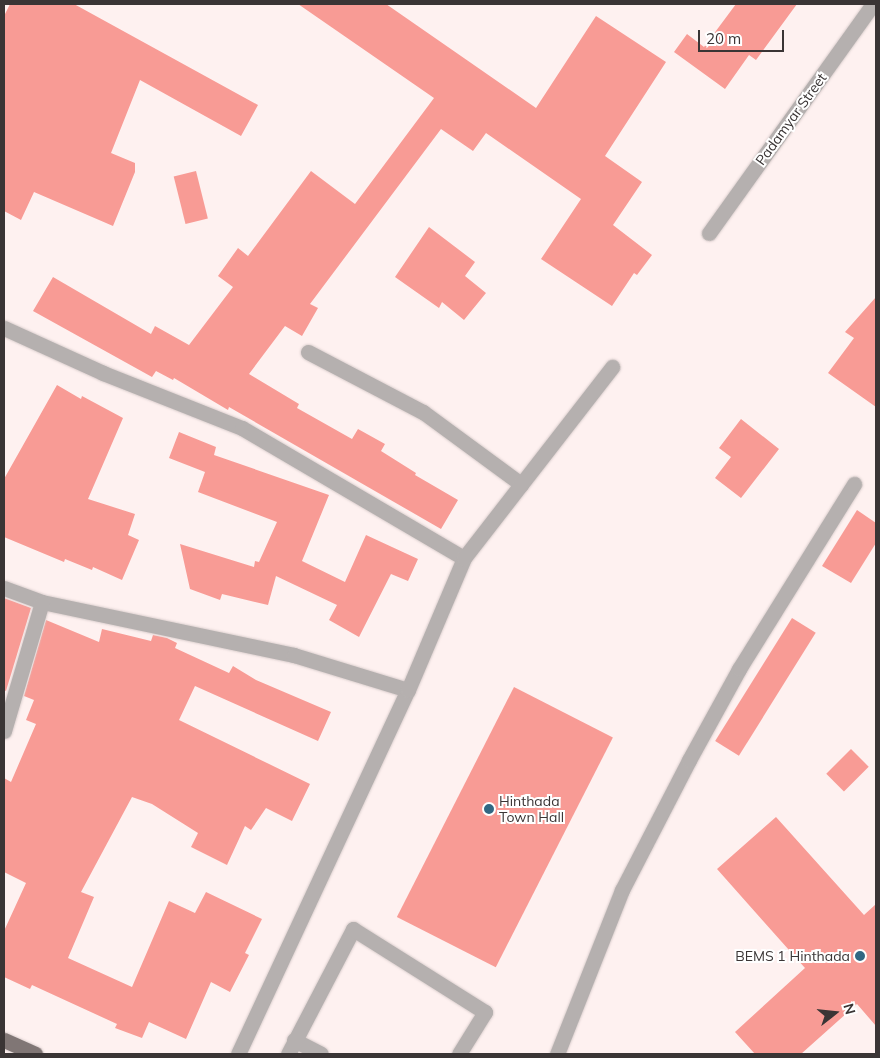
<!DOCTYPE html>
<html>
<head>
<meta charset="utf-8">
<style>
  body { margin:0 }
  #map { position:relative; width:880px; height:1058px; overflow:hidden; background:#fef1f0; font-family:Mulish,sans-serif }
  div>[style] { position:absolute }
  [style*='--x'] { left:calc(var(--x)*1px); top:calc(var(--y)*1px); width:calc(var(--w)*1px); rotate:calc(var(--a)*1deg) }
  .building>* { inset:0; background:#f89b95; transform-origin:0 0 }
  .roads { filter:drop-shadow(0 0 1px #dbcfce) drop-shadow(0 0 1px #dbcfce) }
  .minor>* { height:15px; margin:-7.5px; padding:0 7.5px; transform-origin:7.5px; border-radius:7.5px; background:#b5b0af }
  .major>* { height:15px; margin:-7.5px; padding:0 7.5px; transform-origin:7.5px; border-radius:7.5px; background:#807675 }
  .dots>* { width:14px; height:14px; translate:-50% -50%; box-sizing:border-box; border:2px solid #fff; border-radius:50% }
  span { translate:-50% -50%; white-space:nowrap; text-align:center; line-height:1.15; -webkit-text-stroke:4px #fff; paint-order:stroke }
  .street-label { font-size:14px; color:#3a3535 }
  .poi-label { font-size:14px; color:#3a3535 }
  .left { translate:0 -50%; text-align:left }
  .right { translate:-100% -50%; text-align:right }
  .frame { position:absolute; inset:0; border:5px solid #3a3535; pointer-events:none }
  .north { position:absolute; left:810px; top:988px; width:50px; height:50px; -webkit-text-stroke:4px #fff; paint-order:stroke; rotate:74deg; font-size:14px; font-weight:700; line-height:20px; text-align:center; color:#3a3535 }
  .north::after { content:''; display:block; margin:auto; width:18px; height:22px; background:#3a3535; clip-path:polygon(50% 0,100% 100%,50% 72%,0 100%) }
  .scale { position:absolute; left:698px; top:30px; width:86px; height:22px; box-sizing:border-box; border:2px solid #3a3535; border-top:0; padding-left:6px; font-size:15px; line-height:18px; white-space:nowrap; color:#3a3535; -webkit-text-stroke:4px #fff; paint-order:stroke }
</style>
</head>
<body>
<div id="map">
  <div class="building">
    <div style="clip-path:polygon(10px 4px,74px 4px,258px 105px,241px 136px,140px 80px,111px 153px,135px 163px,135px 172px,113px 226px,34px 192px,21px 220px,4px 211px,4px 16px)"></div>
    <div style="clip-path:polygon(298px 4px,386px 4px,536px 108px,596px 16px,666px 62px,605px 156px,642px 182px,613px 225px,652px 255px,637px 275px,634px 273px,612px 306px,541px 259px,581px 199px,486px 133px,473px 151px,441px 129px,310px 304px,318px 308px,302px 336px,285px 326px,249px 374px,299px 404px,297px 408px,352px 439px,358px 429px,385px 444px,381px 451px,416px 473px,415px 475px,458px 500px,441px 529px,229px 407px,228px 410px,174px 378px,173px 380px,156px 371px,152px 377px,33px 311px,53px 277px,151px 334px,155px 326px,189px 345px,233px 287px,218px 276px,238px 248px,248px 256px,311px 171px,355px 204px,434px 98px)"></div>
    <div style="clip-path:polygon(736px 4px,797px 4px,756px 60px,749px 55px,725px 89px,674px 52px,687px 34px,704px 47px)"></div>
    <div style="left:196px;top:171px;width:49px;height:23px;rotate:76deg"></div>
    <div style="clip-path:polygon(429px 227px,475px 262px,465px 276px,486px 293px,464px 320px,442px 302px,439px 308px,395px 277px)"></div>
    <div style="clip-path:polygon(876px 297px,876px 407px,828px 373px,854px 338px,845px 332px)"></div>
    <div style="clip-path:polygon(57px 385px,81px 399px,82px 396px,123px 418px,88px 499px,135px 514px,128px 535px,139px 540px,122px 580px,93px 567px,92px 570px,65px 559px,64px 562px,4px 537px,4px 479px)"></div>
    <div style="clip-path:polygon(741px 419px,779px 449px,741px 498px,715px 478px,731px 457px,719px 448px)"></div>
    <div style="clip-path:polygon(179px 432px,216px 447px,214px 455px,329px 495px,302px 561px,345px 582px,366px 535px,418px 559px,408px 581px,391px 574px,359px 637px,329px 620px,337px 605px,276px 576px,268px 605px,222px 594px,220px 600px,190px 589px,180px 544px,254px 567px,255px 561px,259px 562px,277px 522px,198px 492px,205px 472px,169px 458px)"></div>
    <div style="clip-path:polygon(857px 510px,876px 523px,876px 543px,851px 583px,822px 566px)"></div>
    <div style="clip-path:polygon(4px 598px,31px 608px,6px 691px,4px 690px)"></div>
    <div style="left:792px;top:618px;width:28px;height:145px;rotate:32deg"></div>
    <div style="clip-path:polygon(46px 620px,99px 642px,102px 629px,151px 641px,153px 635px,167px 638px,177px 643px,175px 648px,229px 673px,233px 666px,256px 680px,331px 712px,318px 741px,195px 686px,179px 720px,310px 784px,292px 821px,266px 808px,251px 830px,245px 826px,227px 865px,191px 847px,198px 833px,152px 804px,132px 797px,81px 892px,94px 897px,68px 958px,132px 987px,169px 901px,195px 913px,206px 892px,262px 919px,245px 953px,249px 955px,230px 992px,211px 982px,186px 1039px,149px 1022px,142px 1038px,115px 1028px,117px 1024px,32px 985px,30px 989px,4px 977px,4px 931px,26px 883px,4px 872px,4px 778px,11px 782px,36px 724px,26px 720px,34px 700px,24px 696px)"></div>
    <div style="left:514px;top:687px;width:111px;height:258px;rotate:27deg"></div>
    <div style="left:851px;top:749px;width:25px;height:35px;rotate:45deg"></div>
    <div style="clip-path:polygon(776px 817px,864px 915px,876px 904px,876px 1026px,857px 1004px,801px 1054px,755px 1054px,735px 1032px,805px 968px,717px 869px)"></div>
  </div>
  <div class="roads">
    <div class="minor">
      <div style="--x:709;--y:233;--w:282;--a:-54.4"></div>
      <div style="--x:4;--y:328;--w:109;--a:24.4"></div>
      <div style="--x:103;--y:373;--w:149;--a:21.6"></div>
      <div style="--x:242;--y:428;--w:257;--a:30.4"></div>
      <div style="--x:308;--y:352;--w:130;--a:27.6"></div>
      <div style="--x:423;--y:412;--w:122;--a:36.3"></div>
      <div style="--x:4;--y:588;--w:40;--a:20.2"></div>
      <div style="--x:42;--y:602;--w:258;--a:11.9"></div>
      <div style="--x:294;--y:655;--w:119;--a:17.1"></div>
      <div style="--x:4;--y:731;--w:134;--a:-73.6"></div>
      <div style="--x:294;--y:1040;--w:30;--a:27"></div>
      <div style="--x:238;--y:1054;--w:402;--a:-65"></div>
      <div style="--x:408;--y:690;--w:143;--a:-67"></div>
      <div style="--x:464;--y:558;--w:242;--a:-52.2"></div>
      <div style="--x:288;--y:1054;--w:141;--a:-62.5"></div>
      <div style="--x:353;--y:929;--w:156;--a:32.2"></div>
      <div style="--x:485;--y:1012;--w:49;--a:121.8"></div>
      <div style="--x:557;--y:1054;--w:176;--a:-68.4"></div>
      <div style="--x:622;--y:890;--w:146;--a:-62.7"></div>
      <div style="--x:689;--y:760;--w:104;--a:-61.2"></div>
      <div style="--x:739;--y:669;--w:218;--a:-58.1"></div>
    </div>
    <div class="major">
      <div style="--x:4;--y:1040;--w:34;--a:24"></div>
    </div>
  </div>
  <div class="dots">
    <div style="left:489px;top:809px;background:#326783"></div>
    <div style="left:860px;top:956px;background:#326783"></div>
  </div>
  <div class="street-label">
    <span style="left:791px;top:119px;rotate:-54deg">Padamyar Street</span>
  </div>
  <div class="poi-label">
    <span class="left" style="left:499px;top:809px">Hinthada<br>Town Hall</span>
    <span class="right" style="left:850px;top:956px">BEMS 1 Hinthada</span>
  </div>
  <div class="frame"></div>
  <div class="north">N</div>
  <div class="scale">20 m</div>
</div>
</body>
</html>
